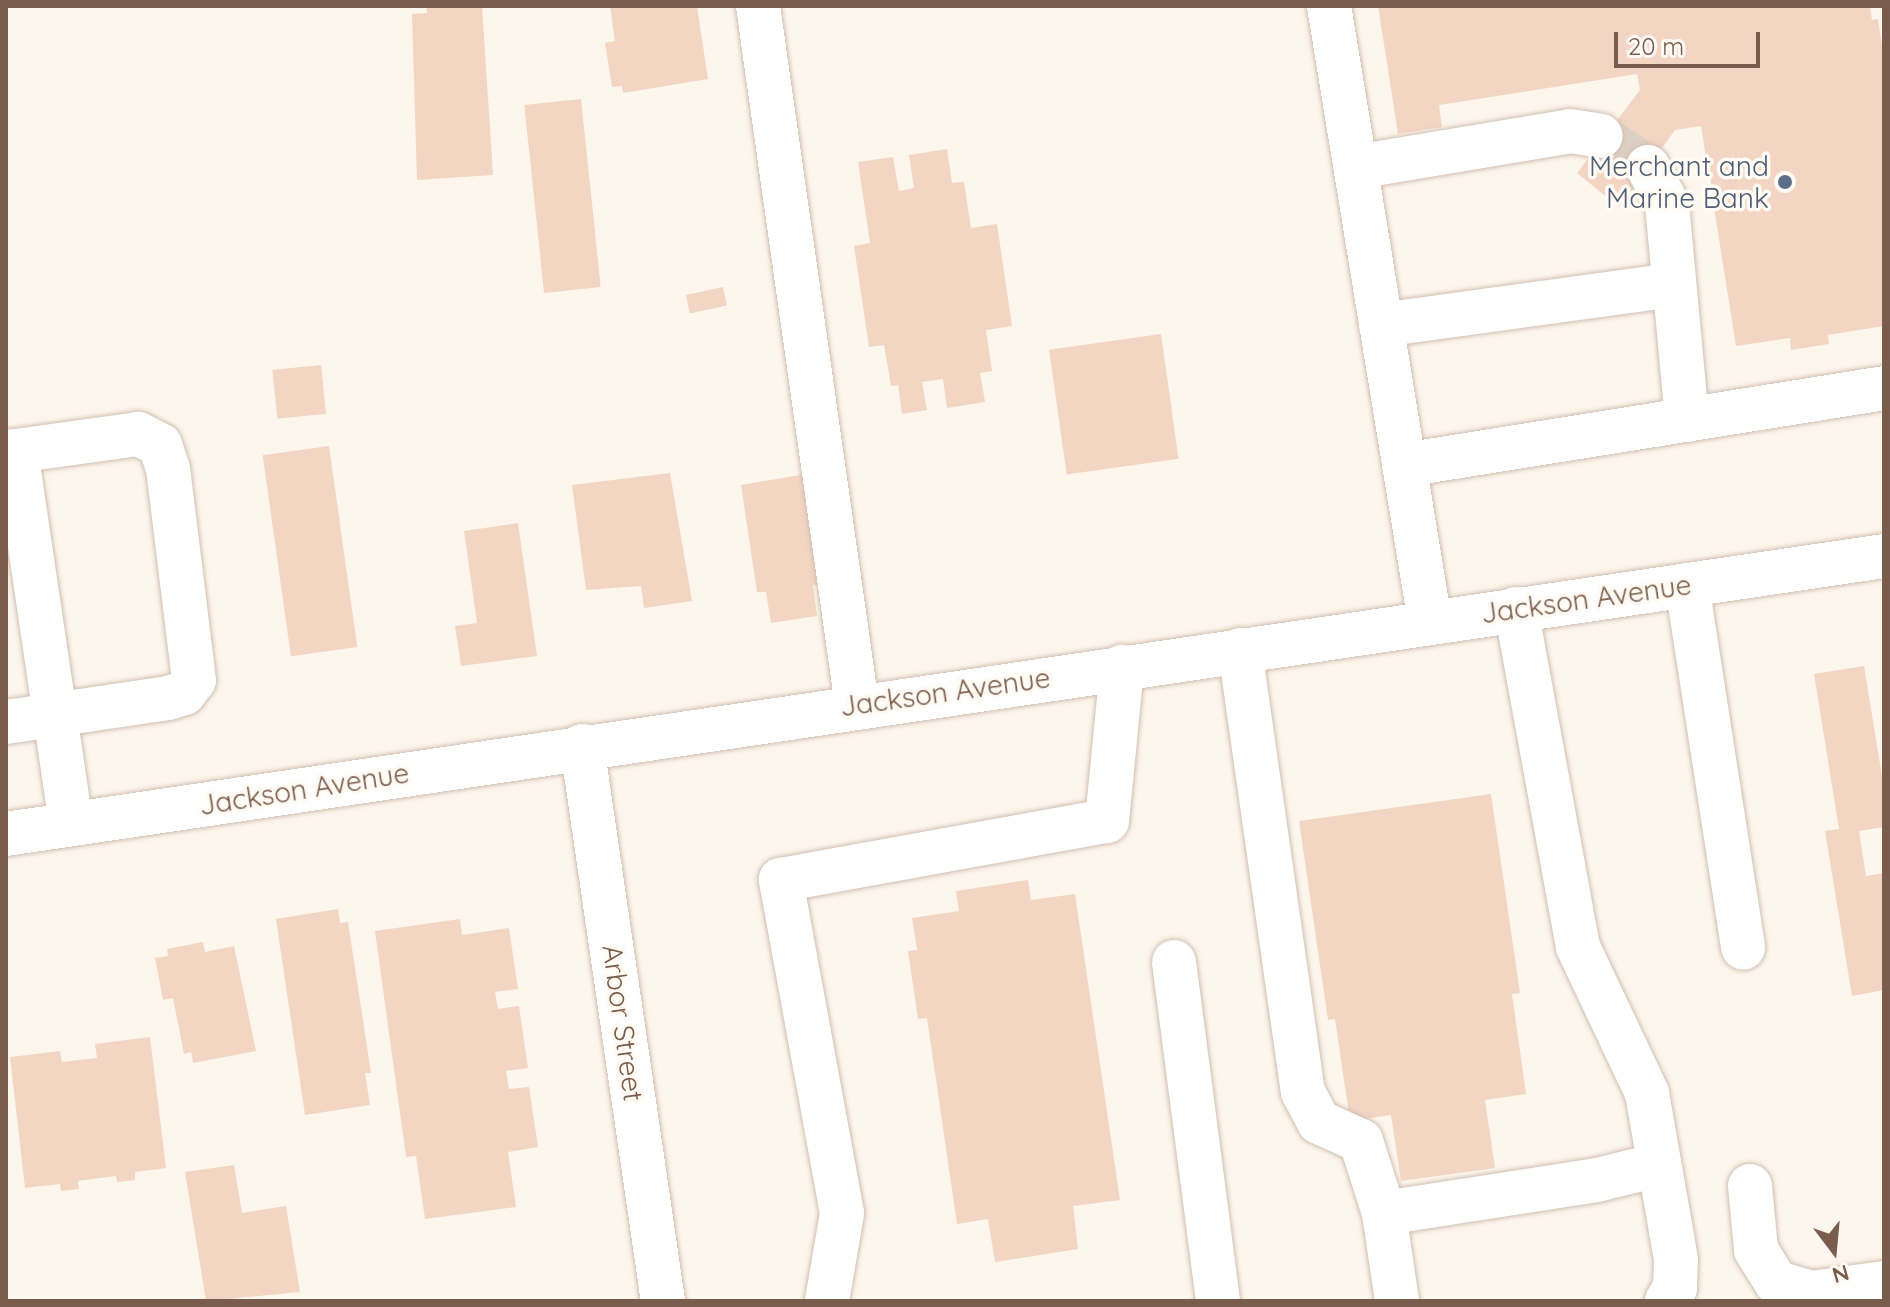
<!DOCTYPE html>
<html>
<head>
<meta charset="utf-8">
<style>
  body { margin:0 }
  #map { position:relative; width:1890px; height:1307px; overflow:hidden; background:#fdf6ec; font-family:Quicksand,sans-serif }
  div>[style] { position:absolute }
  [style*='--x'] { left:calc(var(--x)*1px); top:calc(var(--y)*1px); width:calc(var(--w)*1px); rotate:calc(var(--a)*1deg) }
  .building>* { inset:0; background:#f3d5c3; transform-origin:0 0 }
  .minor-tunnel>* { height:44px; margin-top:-22px; transform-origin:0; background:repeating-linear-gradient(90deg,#dcd0c4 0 44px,transparent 0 66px) }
  .roads { filter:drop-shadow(0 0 2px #d1beb0) drop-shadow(0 0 2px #d1beb0) }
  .minor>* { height:44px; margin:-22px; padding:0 22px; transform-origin:22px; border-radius:22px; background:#fff }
  .dots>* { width:22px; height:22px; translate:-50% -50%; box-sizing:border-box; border:4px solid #fffaf3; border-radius:50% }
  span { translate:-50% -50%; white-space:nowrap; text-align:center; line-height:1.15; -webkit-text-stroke:7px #fffaf3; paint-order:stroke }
  .service-label { font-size:28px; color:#4e5e75 }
  .right { translate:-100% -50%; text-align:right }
  .street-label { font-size:28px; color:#7a5c4d }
  .frame { position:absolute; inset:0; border:8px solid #7a5c4d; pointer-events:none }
  .north { position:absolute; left:1794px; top:1211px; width:80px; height:80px; -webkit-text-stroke:6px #fffaf3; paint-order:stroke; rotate:164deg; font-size:22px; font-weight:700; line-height:32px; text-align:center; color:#7a5c4d }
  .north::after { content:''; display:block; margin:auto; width:28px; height:36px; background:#7a5c4d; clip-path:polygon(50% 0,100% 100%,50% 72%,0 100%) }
  .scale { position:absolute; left:1614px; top:32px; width:146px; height:36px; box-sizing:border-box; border:4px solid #7a5c4d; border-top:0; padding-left:10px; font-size:24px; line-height:28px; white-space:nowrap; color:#7a5c4d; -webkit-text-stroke:6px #fffaf3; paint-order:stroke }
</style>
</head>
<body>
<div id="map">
  <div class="building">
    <div style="clip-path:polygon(426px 6px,482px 6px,493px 175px,417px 180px,412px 14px,427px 13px)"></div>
    <div style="clip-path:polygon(610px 6px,697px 6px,708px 79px,623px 93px,622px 86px,612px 87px,605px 43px,615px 41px)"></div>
    <div style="clip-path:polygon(1378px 6px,1870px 6px,1872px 20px,1878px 19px,1884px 58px,1884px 326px,1828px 335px,1829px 344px,1791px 350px,1790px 338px,1736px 346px,1701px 126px,1675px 130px,1619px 207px,1577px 173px,1640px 90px,1637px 74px,1439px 105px,1442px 127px,1398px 134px)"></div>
    <div style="left:581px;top:99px;width:189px;height:57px;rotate:84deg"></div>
    <div style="clip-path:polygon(947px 149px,952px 183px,964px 182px,971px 228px,997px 224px,1012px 326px,986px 330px,992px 371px,980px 373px,985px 402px,947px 408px,943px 379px,922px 382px,927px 410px,902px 414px,898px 385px,891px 386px,884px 345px,869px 347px,854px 246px,870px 243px,858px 162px,893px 157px,899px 191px,914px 188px,909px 155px)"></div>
    <div style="left:723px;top:287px;width:19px;height:38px;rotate:78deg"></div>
    <div style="left:1161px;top:334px;width:126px;height:113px;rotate:82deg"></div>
    <div style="left:321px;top:365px;width:49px;height:49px;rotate:84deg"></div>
    <div style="left:329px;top:446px;width:203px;height:67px;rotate:82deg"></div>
    <div style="clip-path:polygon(670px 473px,692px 601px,644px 608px,641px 586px,586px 590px,572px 485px)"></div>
    <div style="clip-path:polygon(806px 474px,822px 584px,813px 585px,817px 616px,771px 623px,766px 592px,757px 592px,741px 485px)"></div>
    <div style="clip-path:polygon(518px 523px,537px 656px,461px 666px,455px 626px,477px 623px,464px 531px)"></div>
    <div style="clip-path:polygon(1864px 666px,1884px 788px,1884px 827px,1859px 831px,1866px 876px,1884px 873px,1884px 990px,1852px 996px,1825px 831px,1839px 829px,1814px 674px)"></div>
    <div style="clip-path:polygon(1491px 794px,1520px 993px,1512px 994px,1526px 1094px,1485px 1100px,1495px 1168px,1401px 1181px,1391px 1115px,1350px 1121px,1335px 1019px,1328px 1020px,1299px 821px)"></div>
    <div style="clip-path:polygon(1028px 880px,1031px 900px,1075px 894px,1120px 1200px,1073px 1206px,1078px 1249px,995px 1262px,988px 1219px,957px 1224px,927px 1018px,918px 1019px,908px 951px,917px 950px,912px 918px,959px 911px,956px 891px)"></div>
    <div style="clip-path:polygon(338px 909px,340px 923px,348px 922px,371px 1073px,365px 1073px,370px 1105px,305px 1115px,276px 919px)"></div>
    <div style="clip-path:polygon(460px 919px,462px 935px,509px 928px,518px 989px,495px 992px,498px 1009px,519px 1006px,528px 1068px,506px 1071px,509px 1089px,529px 1087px,538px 1147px,508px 1152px,516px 1207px,425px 1219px,416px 1156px,406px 1157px,375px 931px)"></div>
    <div style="clip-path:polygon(203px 942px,205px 952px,234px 946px,256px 1051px,193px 1063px,191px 1052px,184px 1054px,173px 998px,163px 1000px,155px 958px,168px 956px,167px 949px)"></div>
    <div style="clip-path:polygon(150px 1037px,166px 1168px,135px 1172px,135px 1180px,117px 1182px,116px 1176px,78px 1181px,79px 1189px,61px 1191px,60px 1184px,25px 1188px,10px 1057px,60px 1051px,62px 1062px,97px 1058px,95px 1044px)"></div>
    <div style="clip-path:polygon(234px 1165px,242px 1213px,286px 1206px,300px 1292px,206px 1301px,185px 1172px)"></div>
  </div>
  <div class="minor-tunnel">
    <div style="--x:1601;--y:136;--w:56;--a:33.4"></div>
  </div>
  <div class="roads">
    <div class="minor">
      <div style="--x:758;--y:6;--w:706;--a:81.94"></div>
      <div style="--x:1329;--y:6;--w:624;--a:80.69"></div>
      <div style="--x:1356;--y:167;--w:217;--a:-9.5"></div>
      <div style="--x:1570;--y:131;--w:31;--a:9"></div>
      <div style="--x:1648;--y:167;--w:42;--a:62.8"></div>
      <div style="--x:1667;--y:204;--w:217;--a:84.7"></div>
      <div style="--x:1381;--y:325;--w:294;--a:-7.8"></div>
      <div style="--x:6;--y:452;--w:10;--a:-6"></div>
      <div style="--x:16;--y:451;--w:377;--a:81.6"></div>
      <div style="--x:1404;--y:465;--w:486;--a:-9.1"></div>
      <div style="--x:1687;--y:585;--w:367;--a:81.2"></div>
      <div style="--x:1516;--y:609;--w:344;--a:79.6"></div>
      <div style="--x:1578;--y:947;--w:161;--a:64.7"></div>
      <div style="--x:1647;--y:1093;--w:169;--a:80.1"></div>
      <div style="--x:1676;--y:1259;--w:29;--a:92"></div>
      <div style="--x:1675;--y:1288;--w:15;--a:122"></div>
      <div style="--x:1240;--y:650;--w:446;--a:81.9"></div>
      <div style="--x:1303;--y:1092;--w:34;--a:62"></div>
      <div style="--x:1319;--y:1122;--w:46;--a:24.3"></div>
      <div style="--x:1361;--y:1141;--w:76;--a:72.3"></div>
      <div style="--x:1384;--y:1213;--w:89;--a:81.6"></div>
      <div style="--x:6;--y:722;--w:164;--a:-8.4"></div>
      <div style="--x:168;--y:698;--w:17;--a:-17"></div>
      <div style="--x:184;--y:693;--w:16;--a:-52"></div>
      <div style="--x:194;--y:680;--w:213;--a:-97"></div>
      <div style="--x:168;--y:469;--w:25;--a:-108"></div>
      <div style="--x:160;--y:445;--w:25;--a:-153"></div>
      <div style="--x:138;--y:434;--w:123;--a:172.1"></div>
      <div style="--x:582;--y:746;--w:561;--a:81.7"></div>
      <div style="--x:6;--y:834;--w:1898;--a:-8.42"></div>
      <div style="--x:1174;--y:962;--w:342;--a:82.6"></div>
      <div style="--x:1750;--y:1186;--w:64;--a:84.6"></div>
      <div style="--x:1756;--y:1250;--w:39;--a:58"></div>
      <div style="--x:1777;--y:1283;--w:35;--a:16"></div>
      <div style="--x:1811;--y:1293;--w:74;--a:-7.8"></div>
      <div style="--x:1384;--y:1213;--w:216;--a:-8.8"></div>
      <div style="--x:1597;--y:1180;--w:63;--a:-13.8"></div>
      <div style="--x:827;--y:1301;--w:89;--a:-80.3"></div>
      <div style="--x:842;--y:1213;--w:339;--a:-100.4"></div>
      <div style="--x:781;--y:880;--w:331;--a:-10.3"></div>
      <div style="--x:1107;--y:821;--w:155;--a:-84.4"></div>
    </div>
  </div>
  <div class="dots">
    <div style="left:1785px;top:182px;background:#5c6f8a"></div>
  </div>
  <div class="service-label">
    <span class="right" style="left:1769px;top:182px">Merchant and<br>Marine Bank</span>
  </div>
  <div class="street-label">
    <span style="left:1586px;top:599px;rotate:-8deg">Jackson Avenue</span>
    <span style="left:945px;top:692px;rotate:-8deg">Jackson Avenue</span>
    <span style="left:304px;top:789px;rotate:-9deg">Jackson Avenue</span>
    <span style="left:623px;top:1023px;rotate:82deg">Arbor Street</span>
  </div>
  <div class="frame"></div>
  <div class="north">N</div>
  <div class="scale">20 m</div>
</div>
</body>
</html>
